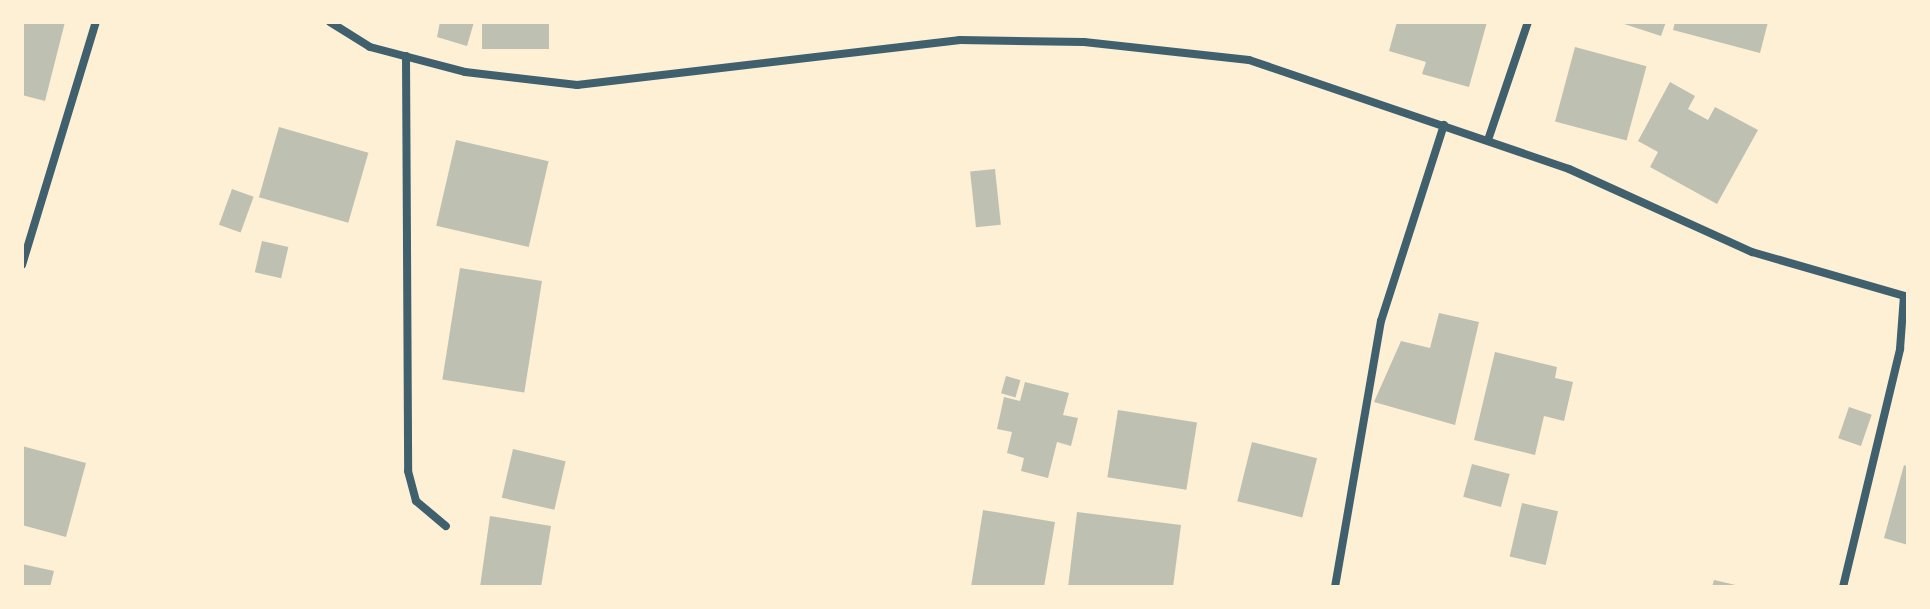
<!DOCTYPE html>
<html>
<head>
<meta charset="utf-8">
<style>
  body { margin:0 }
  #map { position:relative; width:1930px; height:609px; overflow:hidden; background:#fdf0d5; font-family:Montserrat,sans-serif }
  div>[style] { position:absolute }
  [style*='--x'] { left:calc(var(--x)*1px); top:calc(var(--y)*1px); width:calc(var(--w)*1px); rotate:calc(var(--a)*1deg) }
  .building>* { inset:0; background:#bec0b2; transform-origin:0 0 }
  .minor>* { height:8px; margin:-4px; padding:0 4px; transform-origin:4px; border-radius:4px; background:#3f606c }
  span { translate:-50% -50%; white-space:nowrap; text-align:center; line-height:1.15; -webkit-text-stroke:6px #fdf0d5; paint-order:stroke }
  .frame { position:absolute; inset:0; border:24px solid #fdf0d5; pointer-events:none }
</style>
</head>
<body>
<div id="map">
  <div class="building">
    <div style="clip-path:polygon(22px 22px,65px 22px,45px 101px,22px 95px)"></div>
    <div style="clip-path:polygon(440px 22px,474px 22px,467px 46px,437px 37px)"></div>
    <div style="left:482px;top:22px;width:67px;height:27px"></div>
    <div style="clip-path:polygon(1397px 22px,1487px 22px,1469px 87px,1422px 74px,1426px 62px,1389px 51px)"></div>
    <div style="clip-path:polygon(1618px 22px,1666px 22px,1661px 36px)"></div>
    <div style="clip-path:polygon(1675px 22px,1768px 22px,1760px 53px,1673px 30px)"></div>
    <div style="left:1575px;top:47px;width:74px;height:77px;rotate:15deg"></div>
    <div style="clip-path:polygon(1670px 82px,1695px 96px,1688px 109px,1708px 120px,1715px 107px,1758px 130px,1717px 204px,1650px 167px,1658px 152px,1638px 141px)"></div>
    <div style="left:279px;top:127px;width:93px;height:73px;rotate:16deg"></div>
    <div style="left:456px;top:140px;width:95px;height:88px;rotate:13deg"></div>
    <div style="left:995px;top:169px;width:56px;height:25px;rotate:84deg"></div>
    <div style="left:232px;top:189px;width:23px;height:38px;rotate:20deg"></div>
    <div style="left:262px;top:241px;width:27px;height:32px;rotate:13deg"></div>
    <div style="left:460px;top:268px;width:83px;height:113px;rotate:9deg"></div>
    <div style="clip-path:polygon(1439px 313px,1479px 322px,1455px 425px,1374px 402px,1401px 341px,1430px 348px)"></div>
    <div style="clip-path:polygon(1495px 352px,1557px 367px,1555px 378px,1573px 382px,1564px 421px,1544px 416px,1535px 455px,1474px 440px)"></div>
    <div style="left:1006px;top:376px;width:15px;height:18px;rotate:16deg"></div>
    <div style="clip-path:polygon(1025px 382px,1069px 393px,1063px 415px,1078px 418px,1071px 446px,1057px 442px,1048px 478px,1021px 471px,1024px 458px,1007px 453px,1012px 432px,997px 429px,1004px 397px,1020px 401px)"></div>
    <div style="left:1849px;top:407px;width:24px;height:33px;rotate:19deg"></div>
    <div style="left:1118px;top:410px;width:80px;height:68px;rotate:9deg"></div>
    <div style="left:1252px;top:442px;width:67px;height:61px;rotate:14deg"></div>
    <div style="clip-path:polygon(22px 446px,86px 463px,66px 537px,22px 525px)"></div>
    <div style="left:513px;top:449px;width:54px;height:50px;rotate:13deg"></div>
    <div style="left:1472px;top:464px;width:39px;height:34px;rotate:15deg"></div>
    <div style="clip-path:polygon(1904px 465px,1908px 467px,1908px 545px,1884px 538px)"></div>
    <div style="left:1522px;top:503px;width:37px;height:55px;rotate:13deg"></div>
    <div style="clip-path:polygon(983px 510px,1055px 522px,1044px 587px,971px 587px)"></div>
    <div style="clip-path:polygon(1077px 512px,1181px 525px,1173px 587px,1068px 587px)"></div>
    <div style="clip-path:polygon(490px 516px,551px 526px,541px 587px,480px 587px)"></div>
    <div style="clip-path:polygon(22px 564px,54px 571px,50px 587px,22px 587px)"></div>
    <div style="clip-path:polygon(1714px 580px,1740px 586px,1739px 587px,1712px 587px)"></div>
  </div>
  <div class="minor">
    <div style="--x:330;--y:22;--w:47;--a:32"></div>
    <div style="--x:370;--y:47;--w:98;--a:14.7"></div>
    <div style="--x:465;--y:72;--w:113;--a:6.6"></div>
    <div style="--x:577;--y:85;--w:386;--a:-6.7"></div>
    <div style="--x:960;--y:40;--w:124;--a:0.9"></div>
    <div style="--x:1084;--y:42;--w:166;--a:6.2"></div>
    <div style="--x:1249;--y:60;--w:338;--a:18.8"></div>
    <div style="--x:1569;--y:169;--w:201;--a:24.4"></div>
    <div style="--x:1752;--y:252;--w:162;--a:16.1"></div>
    <div style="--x:406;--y:56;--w:415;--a:89.7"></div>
    <div style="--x:408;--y:471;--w:31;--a:75"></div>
    <div style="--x:416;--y:501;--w:39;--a:40"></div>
    <div style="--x:1488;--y:140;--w:125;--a:-71.3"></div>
    <div style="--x:22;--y:265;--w:254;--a:-73.1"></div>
    <div style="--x:1335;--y:587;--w:270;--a:-80.2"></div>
    <div style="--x:1381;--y:321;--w:206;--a:-72.2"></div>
    <div style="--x:1843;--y:587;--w:245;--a:-76.5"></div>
    <div style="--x:1900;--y:349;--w:53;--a:-85.7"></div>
  </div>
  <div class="frame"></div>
</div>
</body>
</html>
